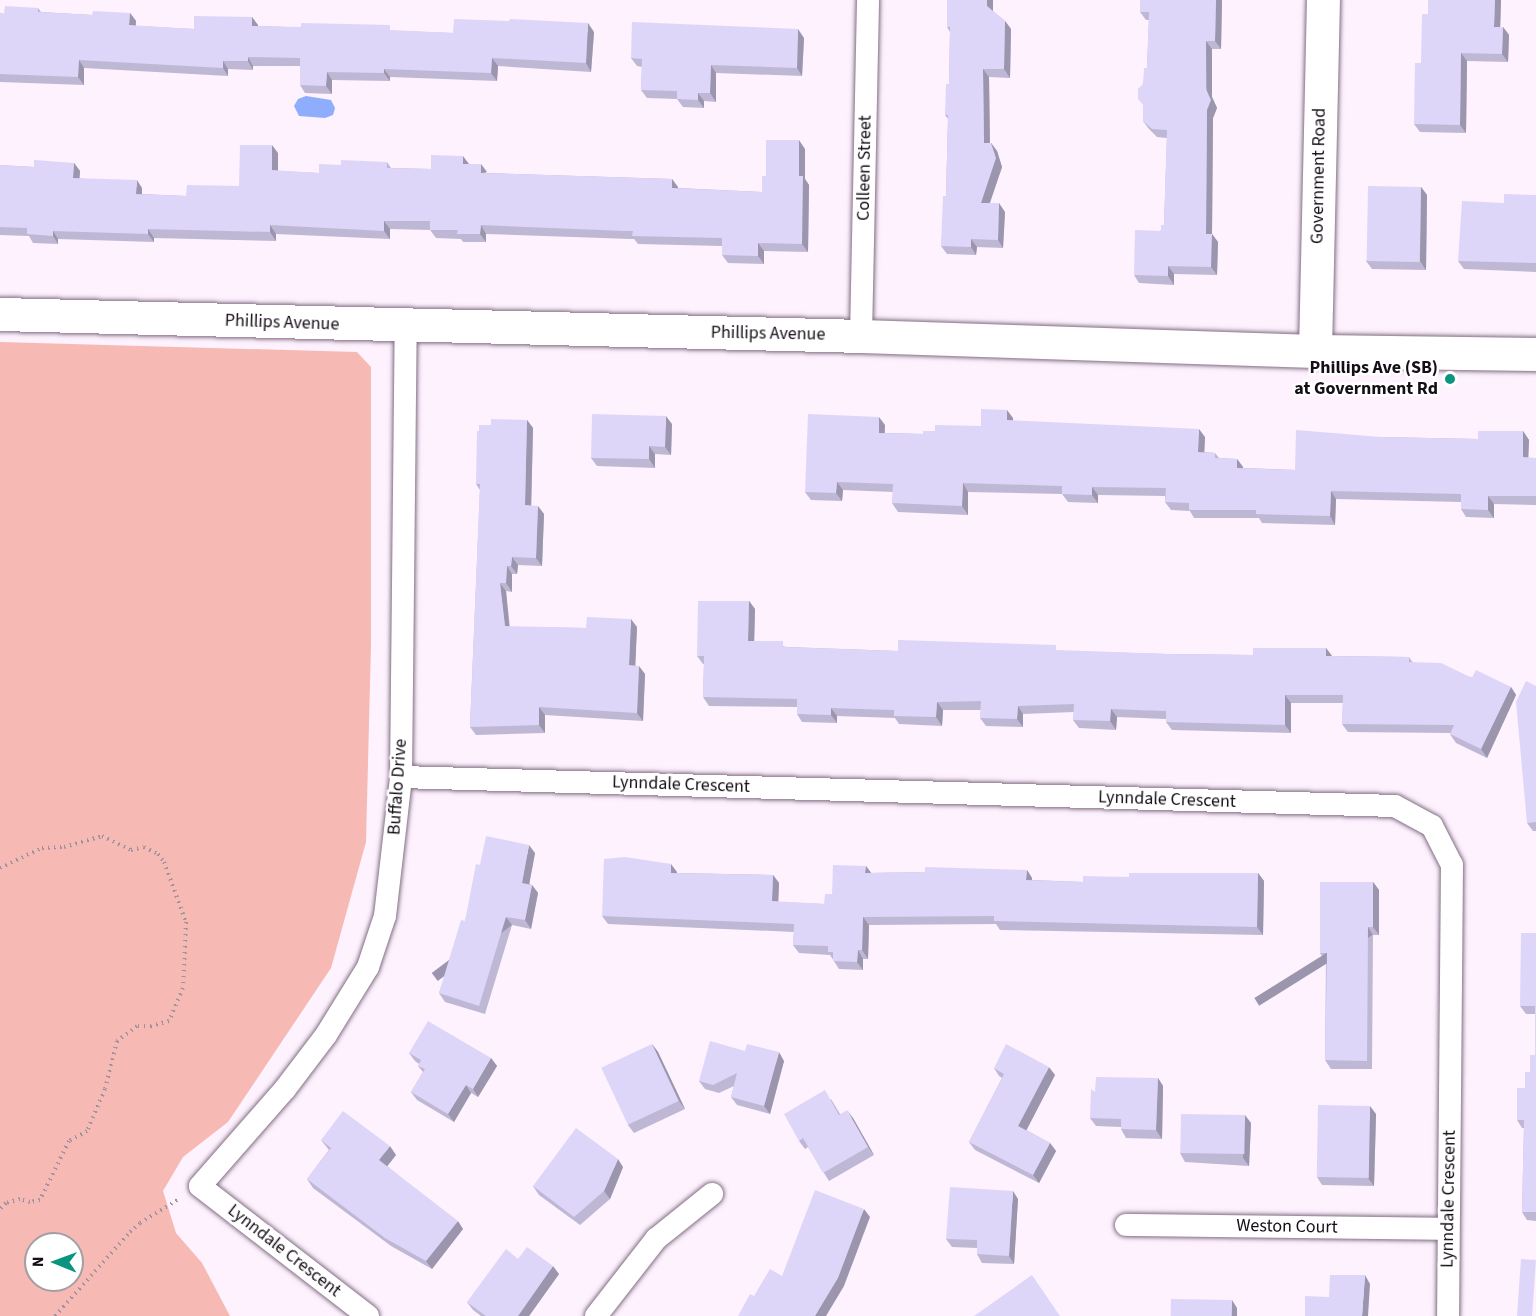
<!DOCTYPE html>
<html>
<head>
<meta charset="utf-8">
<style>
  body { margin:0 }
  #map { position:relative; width:1536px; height:1316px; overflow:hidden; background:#fdf2fd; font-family:"Source Sans 3",sans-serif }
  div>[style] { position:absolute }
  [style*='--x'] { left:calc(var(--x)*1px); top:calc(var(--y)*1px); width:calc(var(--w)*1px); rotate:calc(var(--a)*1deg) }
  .green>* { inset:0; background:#f7b9b4 }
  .water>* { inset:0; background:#8eaefd }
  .path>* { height:4px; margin-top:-2px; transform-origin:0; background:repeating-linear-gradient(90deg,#9d939e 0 1.5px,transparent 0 6px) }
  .roads { filter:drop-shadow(0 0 2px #846d85) drop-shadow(0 0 2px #846d85) }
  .street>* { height:22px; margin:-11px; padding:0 11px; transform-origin:11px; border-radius:11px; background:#fff }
  .secondary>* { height:33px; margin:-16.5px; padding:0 16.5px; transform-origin:16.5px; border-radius:16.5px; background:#fff }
  .wall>* { inset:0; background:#bfb8d5 }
  .shaded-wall>* { inset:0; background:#9b96ae; transform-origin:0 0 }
  .building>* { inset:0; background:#ded6f8; transform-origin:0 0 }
  .dots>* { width:16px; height:16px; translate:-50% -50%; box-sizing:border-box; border:3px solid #fff; border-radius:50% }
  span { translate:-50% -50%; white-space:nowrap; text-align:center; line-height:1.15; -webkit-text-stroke:5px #fff; paint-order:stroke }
  .street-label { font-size:18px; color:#160e17 }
  .poi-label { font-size:18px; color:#160e17; font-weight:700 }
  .right { translate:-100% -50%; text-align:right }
  .north { position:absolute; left:24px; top:1232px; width:60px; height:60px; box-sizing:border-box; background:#fff; border:2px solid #a29fa2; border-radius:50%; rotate:271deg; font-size:16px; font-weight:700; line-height:24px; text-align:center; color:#160e17 }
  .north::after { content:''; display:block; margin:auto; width:21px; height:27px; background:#0b9480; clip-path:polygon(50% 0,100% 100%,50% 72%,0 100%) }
</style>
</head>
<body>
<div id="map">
  <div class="green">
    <div style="clip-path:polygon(evenodd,0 342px,357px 352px,371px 367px,371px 644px,366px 842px,331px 968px,228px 1122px,183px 1157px,163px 1191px,176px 1233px,202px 1263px,230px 1316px,0 1316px,0 342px,36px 1244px,72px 1244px,72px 1280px,36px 1280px,36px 1244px)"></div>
  </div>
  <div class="water">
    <div style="clip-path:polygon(306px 96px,331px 100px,335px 108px,333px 115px,325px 118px,299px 116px,294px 106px,298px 99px)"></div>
  </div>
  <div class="path">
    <div style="--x:0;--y:868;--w:47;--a:-25.5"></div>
    <div style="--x:42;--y:848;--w:22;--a:-3"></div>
    <div style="--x:64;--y:847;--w:40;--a:-16"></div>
    <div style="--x:102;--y:836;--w:32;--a:26"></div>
    <div style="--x:131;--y:850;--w:13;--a:-13"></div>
    <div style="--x:144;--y:847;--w:16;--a:27"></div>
    <div style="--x:158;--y:854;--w:10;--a:53"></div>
    <div style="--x:164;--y:862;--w:64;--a:69.9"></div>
    <div style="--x:186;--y:922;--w:66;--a:92.6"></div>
    <div style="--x:183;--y:988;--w:36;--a:113"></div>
    <div style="--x:169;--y:1021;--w:19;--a:164"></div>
    <div style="--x:151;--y:1026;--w:14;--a:180"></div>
    <div style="--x:137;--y:1026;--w:25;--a:143"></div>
    <div style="--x:117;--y:1041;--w:49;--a:104"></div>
    <div style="--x:105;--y:1089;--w:46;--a:113.2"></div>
    <div style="--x:87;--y:1131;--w:21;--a:151"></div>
    <div style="--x:69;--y:1141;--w:66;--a:116.2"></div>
    <div style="--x:40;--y:1200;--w:10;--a:169"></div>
    <div style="--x:30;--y:1202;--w:10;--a:-163"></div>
    <div style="--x:20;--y:1199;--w:15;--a:164"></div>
    <div style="--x:6;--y:1203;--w:8;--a:135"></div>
    <div style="--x:55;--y:1316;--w:113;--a:-48.2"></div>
    <div style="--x:130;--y:1232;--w:13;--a:-42"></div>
    <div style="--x:140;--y:1223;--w:46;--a:-31.6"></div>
  </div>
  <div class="roads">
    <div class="street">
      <div style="--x:861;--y:336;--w:336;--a:-88.8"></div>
      <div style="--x:401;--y:777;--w:994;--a:1.67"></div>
      <div style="--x:1395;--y:806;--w:42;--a:28.4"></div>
      <div style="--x:1432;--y:826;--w:44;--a:62.9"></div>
      <div style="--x:1452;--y:865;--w:451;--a:90.5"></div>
      <div style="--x:1126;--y:1225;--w:322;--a:0.7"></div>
      <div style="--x:368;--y:1316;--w:212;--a:-142.3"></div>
      <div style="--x:200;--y:1186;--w:129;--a:-48.8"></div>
      <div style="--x:285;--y:1089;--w:68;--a:-52.8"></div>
      <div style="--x:326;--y:1035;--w:80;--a:-58.3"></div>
      <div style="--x:368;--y:967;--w:54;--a:-71.6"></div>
      <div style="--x:385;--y:916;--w:140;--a:-83.4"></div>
      <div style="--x:401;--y:777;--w:450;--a:-89.4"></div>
      <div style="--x:596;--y:1316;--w:98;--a:-52.1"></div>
      <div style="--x:656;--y:1239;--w:72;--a:-38.8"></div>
    </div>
    <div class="secondary">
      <div style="--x:0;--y:314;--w:861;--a:1.46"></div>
      <div style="--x:861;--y:336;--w:454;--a:1.9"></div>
      <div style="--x:1315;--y:351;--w:221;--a:0.8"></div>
      <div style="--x:1315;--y:351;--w:351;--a:-88.7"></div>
    </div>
  </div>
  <div class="wall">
    <div style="clip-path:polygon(947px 0,993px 0,993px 11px,1005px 21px,1011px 29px,1010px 78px,989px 77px,990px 143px,991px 143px,997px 151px,1002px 167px,990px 203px,1005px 212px,1003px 248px,977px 247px,976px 255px,947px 254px,941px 246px,946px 196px,948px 119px,945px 115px,949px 84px,950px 32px,947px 27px)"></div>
    <div style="clip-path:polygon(1222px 0,1221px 49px,1212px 49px,1212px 97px,1217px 108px,1213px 118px,1212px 234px,1218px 242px,1217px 275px,1174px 274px,1174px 285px,1139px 283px,1134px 275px,1164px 225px,1167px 138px,1157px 137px,1149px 129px,1143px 121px,1143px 84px,1147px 68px,1149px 20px,1146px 20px,1140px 12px)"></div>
    <div style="clip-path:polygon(1428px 0,1501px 0,1500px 27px,1503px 27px,1509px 35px,1508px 62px,1467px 61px,1466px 133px,1420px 132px,1414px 124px,1428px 14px)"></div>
    <div style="clip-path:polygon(38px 8px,41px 12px,92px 15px,130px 13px,136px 21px,136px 26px,194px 29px,252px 17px,258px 26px,453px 33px,594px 32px,591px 72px,498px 66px,497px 81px,390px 77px,390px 81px,332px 80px,332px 94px,305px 93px,300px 85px,300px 66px,253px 66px,253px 70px,228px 69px,228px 76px,84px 68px,84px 85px,0 82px,0 13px,4px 14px)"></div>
    <div style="clip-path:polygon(804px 38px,802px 76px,716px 73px,716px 102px,704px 101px,704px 108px,683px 107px,677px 99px,647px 98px,641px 90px,642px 67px,637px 66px,631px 58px)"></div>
    <div style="clip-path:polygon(805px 149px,805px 179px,809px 185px,808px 252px,764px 251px,764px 264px,728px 263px,722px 255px,722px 246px,638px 244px,634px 239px,631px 239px,486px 234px,486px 242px,463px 242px,461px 239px,436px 238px,430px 230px,390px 229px,390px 239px,276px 234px,276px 241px,154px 238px,154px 242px,58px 239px,58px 244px,33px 243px,29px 236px,0 235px,0 165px,34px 167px,74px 163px,80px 171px,79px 178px,142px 188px,142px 194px,186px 196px,239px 186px,278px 153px,278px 171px,319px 173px,341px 165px,387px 162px,391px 168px,431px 169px,469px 164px,487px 173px,672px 179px,678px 188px,762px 192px,766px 176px)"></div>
    <div style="clip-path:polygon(1421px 187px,1427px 195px,1426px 270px,1372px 269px,1366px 261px)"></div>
    <div style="clip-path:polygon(1536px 195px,1536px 272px,1464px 269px,1458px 261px,1504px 203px)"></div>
    <div style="clip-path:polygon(1013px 418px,1013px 421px,1205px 437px,1204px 452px,1215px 453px,1219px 458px,1237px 459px,1243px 467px,1243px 468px,1295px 470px,1381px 437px,1478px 439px,1523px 431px,1529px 440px,1528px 458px,1536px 458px,1536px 505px,1494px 504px,1494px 518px,1466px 517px,1461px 509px,1461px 502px,1336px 499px,1335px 525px,1262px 523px,1259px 518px,1194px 518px,1190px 511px,1171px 510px,1165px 502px,1165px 496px,1098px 495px,1098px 503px,1068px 502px,1062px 494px,968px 492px,968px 515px,898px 512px,892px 503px,893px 492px,843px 490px,842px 501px,811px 500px,805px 492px,885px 425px,885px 433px,923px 434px,981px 426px)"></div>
    <div style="clip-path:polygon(527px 420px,533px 428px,531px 506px,544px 514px,542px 566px,518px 565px,517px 574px,512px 574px,512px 592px,506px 591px,510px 627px,586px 628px,637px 627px,635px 665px,645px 674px,643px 721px,545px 715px,545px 733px,476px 735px,470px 727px,480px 490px,476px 484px,491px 425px)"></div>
    <div style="clip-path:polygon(672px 424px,671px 455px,655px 454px,655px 468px,597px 466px,591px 458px)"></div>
    <div style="clip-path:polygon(749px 601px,755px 609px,754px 641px,787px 647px,898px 651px,1060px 651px,1167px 654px,1253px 655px,1326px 648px,1332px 656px,1409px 657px,1413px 663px,1511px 687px,1516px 695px,1487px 758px,1456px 743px,1450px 734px,1451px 733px,1348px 732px,1342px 724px,1343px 703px,1291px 703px,1291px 733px,1172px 730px,1166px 722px,1166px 719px,1117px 717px,1116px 730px,1079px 728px,1073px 720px,1074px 712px,1023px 714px,1023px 727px,986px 726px,980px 718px,981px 710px,943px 710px,942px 726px,899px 724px,895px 718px,837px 716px,837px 723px,802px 722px,797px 714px,797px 707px,709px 706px,703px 697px,704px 664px,703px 664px,697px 656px)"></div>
    <div style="clip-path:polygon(1536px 686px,1536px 831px,1533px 831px,1527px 823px)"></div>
    <div style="clip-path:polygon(535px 853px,529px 884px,532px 885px,538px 893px,531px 929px,512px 925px,485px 1014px,445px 1002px,439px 993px,465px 921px,480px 865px)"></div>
    <div style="clip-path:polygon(866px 866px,871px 873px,1027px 870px,1032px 878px,1032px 880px,1083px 882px,1129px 877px,1258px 873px,1264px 881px,1263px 935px,1000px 930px,996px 924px,869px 925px,868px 959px,863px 959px,863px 970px,839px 969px,830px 955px,799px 953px,793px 945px,794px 932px,608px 924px,602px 916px,677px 872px,677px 873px,773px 875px,779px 883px,778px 902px,824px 904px,832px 894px)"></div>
    <div style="clip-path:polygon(1373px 882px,1379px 890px,1379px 935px,1373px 935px,1372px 1069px,1331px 1069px,1325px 1060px,1326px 961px,1325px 961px,1320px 953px)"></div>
    <div style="clip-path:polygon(1536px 933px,1536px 1221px,1527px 1220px,1522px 1212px,1524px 1128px,1522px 1128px,1517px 1120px,1535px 1055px,1535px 1014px,1526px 1014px,1520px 1006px)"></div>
    <div style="clip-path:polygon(652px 1044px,658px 1052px,685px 1109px,634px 1133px,628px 1125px)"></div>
    <div style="clip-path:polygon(409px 1053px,491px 1058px,497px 1066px,478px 1097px,471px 1093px,454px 1122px,417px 1100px,411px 1092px,423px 1072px,418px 1066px,419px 1064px,415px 1061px)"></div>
    <div style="clip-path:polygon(784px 1061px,770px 1114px,737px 1105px,731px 1097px,734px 1086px,719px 1093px,705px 1089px,699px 1081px)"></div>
    <div style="clip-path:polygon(994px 1068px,1055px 1075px,1026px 1130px,1050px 1143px,1056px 1151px,1039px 1183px,975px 1150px,969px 1142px,1002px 1078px,999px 1076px)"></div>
    <div style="clip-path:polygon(1158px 1078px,1163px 1086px,1162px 1139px,1126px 1138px,1121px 1129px,1121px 1127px,1096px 1126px,1090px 1118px,1095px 1092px)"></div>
    <div style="clip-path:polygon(831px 1099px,840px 1114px,853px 1118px,874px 1155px,829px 1181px,808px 1147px,805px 1149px,799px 1141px)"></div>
    <div style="clip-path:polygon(1376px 1114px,1374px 1186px,1322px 1185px,1317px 1177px)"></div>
    <div style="clip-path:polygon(1251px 1123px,1249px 1166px,1185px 1162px,1180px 1153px)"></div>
    <div style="clip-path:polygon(321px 1140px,396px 1155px,387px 1166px,463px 1229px,432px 1269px,391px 1246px,313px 1188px,307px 1179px,329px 1150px)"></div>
    <div style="clip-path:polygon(623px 1167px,610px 1199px,580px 1225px,539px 1195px,533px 1186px)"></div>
    <div style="clip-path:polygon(1018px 1199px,1014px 1264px,982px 1263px,977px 1254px,977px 1248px,952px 1247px,946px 1239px)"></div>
    <div style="clip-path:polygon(518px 1259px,559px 1274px,529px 1316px,481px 1316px,473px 1310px,467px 1302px)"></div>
  </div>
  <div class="shaded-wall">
    <div style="clip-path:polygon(987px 0,993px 0,993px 14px,987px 6px)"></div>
    <div style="clip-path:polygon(1216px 0,1222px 0,1221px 49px,1215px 41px)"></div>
    <div style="clip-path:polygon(1495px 0,1501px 0,1500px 35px,1494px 27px)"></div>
    <div style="clip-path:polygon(130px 13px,136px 21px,135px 34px,129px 25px)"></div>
    <div style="clip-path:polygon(252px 17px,258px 25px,258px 34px,252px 26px)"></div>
    <div style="clip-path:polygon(1005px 21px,1011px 29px,1010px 78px,1004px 69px)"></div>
    <div style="clip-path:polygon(588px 23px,594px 32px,591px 72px,586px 63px)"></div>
    <div style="clip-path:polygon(1503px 27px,1509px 35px,1508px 62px,1502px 54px)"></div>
    <div style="clip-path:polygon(798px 29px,804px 38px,802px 76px,797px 68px)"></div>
    <div style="clip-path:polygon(1206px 41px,1212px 49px,1212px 97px,1217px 108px,1213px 118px,1212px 234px,1218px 242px,1217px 275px,1211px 267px,1206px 234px,1207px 110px)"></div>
    <div style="clip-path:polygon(1461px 53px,1467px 61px,1466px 133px,1460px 125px)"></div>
    <div style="clip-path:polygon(248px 57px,253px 66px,253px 70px,248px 61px)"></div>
    <div style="clip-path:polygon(492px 58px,498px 66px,497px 81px,491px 73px)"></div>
    <div style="clip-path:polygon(79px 60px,84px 68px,84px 85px,78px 77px)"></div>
    <div style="clip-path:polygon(223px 61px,228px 69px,228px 76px,223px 68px)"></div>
    <div style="clip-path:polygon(711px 65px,716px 73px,716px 102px,710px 93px)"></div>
    <div style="clip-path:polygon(384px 69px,390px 77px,390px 81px,384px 73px)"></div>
    <div style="clip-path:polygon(983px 69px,989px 77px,990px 151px,984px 143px)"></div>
    <div style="clip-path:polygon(327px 72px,332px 80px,332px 94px,326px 86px)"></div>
    <div style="clip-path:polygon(698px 93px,704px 101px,704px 108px,698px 100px)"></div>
    <div style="clip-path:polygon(799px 140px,805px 149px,805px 179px,809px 185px,808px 252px,802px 244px,799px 176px)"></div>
    <div style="clip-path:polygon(991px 143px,997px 151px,1002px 167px,987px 211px,981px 203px)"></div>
    <div style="clip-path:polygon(272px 145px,278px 153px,278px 178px,272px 170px)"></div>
    <div style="clip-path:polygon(463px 156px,469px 164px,463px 164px)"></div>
    <div style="clip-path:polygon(74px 163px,80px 171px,79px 186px,73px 178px)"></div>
    <div style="clip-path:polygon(481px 164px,487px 172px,481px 173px)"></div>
    <div style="clip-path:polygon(672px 179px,678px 187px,678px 196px,672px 188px)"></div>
    <div style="clip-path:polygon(137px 180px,142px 188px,142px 202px,136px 194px)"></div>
    <div style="clip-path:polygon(1421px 187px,1427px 195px,1426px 270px,1420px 261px)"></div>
    <div style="clip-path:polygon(999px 203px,1005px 212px,1003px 248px,998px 240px)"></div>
    <div style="clip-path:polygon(384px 221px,390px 229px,390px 239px,384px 231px)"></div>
    <div style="clip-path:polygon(270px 225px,276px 234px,276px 241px,270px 232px)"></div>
    <div style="clip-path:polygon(481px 225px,486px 234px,486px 242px,480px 234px)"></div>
    <div style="clip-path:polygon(148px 229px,154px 238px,154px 242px,148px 234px)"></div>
    <div style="clip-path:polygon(53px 231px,58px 239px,58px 244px,53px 236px)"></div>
    <div style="clip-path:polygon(971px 239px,977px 247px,976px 255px,971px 247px)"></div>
    <div style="clip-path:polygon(758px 243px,764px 251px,764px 264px,758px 256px)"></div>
    <div style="clip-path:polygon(1168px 266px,1174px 274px,1174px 285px,1168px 276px)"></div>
    <div style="clip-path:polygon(1007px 410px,1013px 418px,1013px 429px,1007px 420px)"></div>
    <div style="clip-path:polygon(666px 416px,672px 424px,671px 455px,665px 447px)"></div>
    <div style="clip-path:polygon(879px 417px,885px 425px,884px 441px,879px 433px)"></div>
    <div style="clip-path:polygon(527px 420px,533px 428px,531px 514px,525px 505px)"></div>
    <div style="clip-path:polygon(1199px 429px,1205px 437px,1204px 460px,1198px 452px)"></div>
    <div style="clip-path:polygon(1523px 431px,1529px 440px,1528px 466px,1523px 457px)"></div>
    <div style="clip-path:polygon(649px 446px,655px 454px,655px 468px,649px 459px)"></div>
    <div style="clip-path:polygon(1237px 459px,1243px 467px,1243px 477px,1237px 468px)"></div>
    <div style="clip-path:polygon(837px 482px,843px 490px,842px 501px,836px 493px)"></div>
    <div style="clip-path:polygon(963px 483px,968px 492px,968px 515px,962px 506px)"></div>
    <div style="clip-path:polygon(1092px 487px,1098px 495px,1098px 503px,1092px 495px)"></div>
    <div style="clip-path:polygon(1331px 491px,1336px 499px,1335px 525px,1330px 516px)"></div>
    <div style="clip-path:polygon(1488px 496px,1494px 504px,1494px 518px,1488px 510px)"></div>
    <div style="clip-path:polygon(538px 506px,544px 514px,542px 566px,536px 558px)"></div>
    <div style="clip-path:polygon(512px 557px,518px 565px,517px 574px,511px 566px)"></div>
    <div style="clip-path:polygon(507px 566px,512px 574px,512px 592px,506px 583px)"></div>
    <div style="clip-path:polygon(500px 583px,506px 591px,510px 635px,505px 626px)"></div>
    <div style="clip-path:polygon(749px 601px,755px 609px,754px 649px,748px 641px)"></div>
    <div style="clip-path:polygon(631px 619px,637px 627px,635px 673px,629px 665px)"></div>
    <div style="clip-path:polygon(1326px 648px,1332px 656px,1326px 656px)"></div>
    <div style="clip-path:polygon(639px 666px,645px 674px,643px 721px,637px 713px)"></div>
    <div style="clip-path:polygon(1511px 687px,1516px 695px,1487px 758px,1481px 749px)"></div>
    <div style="clip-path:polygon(1285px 695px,1291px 703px,1291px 733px,1285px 725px)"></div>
    <div style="clip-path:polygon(937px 702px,943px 710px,942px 726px,936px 717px)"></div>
    <div style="clip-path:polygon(1018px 706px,1023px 714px,1023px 727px,1017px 719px)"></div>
    <div style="clip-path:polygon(539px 707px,545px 715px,545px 733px,539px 725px)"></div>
    <div style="clip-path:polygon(831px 708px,837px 716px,837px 723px,831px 715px)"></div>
    <div style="clip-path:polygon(1111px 709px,1117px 717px,1116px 730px,1110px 721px)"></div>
    <div style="clip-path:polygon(529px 845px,535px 853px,528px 891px,522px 883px)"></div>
    <div style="clip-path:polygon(671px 864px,677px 872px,677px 881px,671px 873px)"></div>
    <div style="clip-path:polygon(866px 866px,872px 874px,865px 873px)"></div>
    <div style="clip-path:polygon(1027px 870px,1032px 878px,1032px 888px,1026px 880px)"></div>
    <div style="clip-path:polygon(1258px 873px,1264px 881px,1263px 935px,1257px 927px)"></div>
    <div style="clip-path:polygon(773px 875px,779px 883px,778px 909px,772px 901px)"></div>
    <div style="clip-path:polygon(1373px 882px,1379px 890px,1379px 935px,1373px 927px)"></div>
    <div style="clip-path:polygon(532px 885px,538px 893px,531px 929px,525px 920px)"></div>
    <div style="left:506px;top:917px;width:10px;height:93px;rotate:53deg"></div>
    <div style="clip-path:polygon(863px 917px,869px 925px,868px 959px,862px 950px)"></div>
    <div style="left:1368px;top:927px;width:9px;height:134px;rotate:58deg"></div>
    <div style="clip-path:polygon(858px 950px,863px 959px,863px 970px,857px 962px)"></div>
    <div style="clip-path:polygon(652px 1044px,658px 1052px,685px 1109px,679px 1101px)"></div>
    <div style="clip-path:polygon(779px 1052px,784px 1061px,770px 1114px,764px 1106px)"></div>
    <div style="clip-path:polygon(491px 1058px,497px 1066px,478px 1097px,473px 1089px)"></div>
    <div style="clip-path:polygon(1049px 1067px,1055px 1075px,1024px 1135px,1018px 1126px)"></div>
    <div style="clip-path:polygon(1158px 1078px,1163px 1086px,1162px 1139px,1156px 1130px)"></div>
    <div style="clip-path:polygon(466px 1085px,471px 1093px,454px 1122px,448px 1114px)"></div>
    <div style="clip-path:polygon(1370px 1106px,1376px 1114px,1374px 1186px,1368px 1178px)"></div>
    <div style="clip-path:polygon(847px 1110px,853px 1118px,874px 1155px,868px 1147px)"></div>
    <div style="clip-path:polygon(1245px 1115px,1251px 1123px,1249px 1166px,1243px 1158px)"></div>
    <div style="clip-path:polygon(1050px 1143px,1056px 1151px,1039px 1183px,1033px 1175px)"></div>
    <div style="clip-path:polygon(390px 1146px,396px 1155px,385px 1169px,379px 1160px)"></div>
    <div style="clip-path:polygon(618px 1159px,623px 1167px,610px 1199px,604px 1191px)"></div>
    <div style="clip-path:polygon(1013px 1191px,1018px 1199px,1014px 1264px,1009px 1256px)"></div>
    <div style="clip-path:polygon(864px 1209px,870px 1217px,844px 1286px,826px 1316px,815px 1316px)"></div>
    <div style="clip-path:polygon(458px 1221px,463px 1229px,432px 1269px,426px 1261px)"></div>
    <div style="clip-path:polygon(553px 1266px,559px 1274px,529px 1316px,518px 1316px)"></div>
    <div style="clip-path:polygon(1365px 1275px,1370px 1284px,1368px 1316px,1362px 1316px)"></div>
    <div style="clip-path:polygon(1232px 1300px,1237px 1308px,1237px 1316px,1231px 1316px)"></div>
  </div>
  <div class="building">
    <div style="clip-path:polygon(947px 0,987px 0,987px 6px,1005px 21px,1004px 69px,983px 69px,984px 143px,991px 143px,996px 158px,981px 203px,999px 203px,998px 240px,971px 239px,971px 247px,941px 246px,943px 196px,946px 196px,948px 115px,945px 115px,946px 84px,949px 84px,950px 27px,947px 27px)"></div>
    <div style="clip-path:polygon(1140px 0,1216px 0,1215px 41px,1206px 41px,1206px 89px,1211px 100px,1207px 110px,1206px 234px,1212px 234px,1211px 267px,1168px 266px,1168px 276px,1134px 275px,1135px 230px,1161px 231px,1161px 225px,1164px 225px,1167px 130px,1152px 129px,1143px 121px,1143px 105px,1138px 99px,1138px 89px,1143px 84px,1144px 68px,1147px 68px,1149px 12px,1140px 12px)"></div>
    <div style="clip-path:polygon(1428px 0,1495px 0,1494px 27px,1503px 27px,1502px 54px,1461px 53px,1460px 125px,1414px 124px,1415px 63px,1421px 63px,1422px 14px,1428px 14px)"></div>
    <div style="clip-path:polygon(5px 6px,38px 8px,38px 12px,92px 15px,93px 11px,130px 13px,129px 25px,194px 29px,194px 16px,252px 17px,252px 26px,301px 27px,301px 23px,390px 25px,390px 30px,453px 33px,454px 19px,509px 21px,510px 19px,588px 23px,586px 63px,492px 58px,491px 73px,384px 69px,384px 73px,327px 72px,326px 86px,300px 85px,300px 58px,248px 57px,248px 61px,223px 61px,223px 68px,79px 60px,78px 77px,0 74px,0 13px,4px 14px)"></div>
    <div style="clip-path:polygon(632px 22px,798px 29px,797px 68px,711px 65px,710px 93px,698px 93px,698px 100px,677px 99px,677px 91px,641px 90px,642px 59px,631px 58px)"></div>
    <div style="clip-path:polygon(766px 140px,799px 140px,799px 176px,803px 176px,802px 244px,758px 243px,758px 256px,722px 255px,722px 238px,632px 236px,633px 231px,625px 231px,481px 225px,480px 234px,457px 234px,458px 230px,430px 230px,430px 221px,384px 221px,384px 231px,270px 225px,270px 232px,148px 229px,148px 234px,53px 231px,53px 236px,27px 234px,27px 228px,0 227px,0 165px,34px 167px,34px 160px,74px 163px,73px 178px,137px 180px,136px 194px,186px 196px,187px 185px,239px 186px,240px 145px,272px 145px,272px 170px,319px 173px,319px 164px,341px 165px,341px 160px,387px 162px,387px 168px,431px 169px,431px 155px,463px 156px,463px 164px,481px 164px,481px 173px,672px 179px,672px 188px,762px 192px,762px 176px,766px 176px)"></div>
    <div style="left:1368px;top:186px;width:53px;height:75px;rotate:1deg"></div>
    <div style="clip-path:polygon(1504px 194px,1536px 195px,1536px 263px,1458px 261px,1462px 201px,1504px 203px)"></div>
    <div style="clip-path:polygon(981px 409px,1007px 410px,1007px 420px,1199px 429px,1198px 452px,1215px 453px,1215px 458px,1237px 459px,1237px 468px,1295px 470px,1296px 430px,1381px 437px,1478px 439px,1478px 431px,1523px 431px,1523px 457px,1536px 458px,1536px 496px,1488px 496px,1488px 510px,1461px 509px,1461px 494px,1331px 491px,1330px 516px,1256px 514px,1256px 510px,1189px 510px,1189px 503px,1165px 502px,1166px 488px,1092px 487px,1092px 495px,1062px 494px,1062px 486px,963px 483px,962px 506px,892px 503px,893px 484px,837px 482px,836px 493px,805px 492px,808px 414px,879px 417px,879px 433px,923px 434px,923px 431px,935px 431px,935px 425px,981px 426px)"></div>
    <div style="clip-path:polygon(592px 414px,666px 416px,665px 447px,649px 446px,649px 459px,591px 458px)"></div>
    <div style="clip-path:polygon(491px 419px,527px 420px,525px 505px,538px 506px,536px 558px,512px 557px,511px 566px,507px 566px,506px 583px,500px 583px,505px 626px,586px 628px,587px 617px,631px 619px,629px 665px,639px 666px,637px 713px,539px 707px,539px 725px,470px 727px,480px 484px,476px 484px,477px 431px,479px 431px,479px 425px,491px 425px)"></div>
    <div style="clip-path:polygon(698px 601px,749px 601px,748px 641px,783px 641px,783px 647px,898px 651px,898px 640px,1056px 645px,1056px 650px,1167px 654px,1253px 655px,1253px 648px,1326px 648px,1326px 656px,1409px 657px,1409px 662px,1441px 663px,1472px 678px,1476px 670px,1511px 687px,1481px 749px,1450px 734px,1454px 725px,1342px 724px,1343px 695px,1285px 695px,1285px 725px,1166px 722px,1166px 711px,1111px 709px,1110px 721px,1073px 720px,1074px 704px,1018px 706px,1017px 719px,980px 718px,981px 701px,937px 702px,936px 717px,894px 716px,894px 710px,831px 708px,831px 715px,797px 714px,797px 699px,703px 697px,704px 656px,697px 656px)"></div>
    <div style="clip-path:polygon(1526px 681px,1536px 686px,1536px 822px,1527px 823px,1516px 702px)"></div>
    <div style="clip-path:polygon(486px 836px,529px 845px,522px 883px,532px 885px,525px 920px,506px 917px,479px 1006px,439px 993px,461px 920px,465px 921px,476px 864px,480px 865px)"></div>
    <div style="clip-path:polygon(625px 857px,671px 864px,671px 873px,773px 875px,772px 901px,824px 904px,825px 894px,832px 894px,833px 865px,866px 866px,865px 873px,925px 872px,925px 867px,1027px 870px,1026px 880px,1083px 882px,1083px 876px,1129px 877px,1129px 873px,1258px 873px,1257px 927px,994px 921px,994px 916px,863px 917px,862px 950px,858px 950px,857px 962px,833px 961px,833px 952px,828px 952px,828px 946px,793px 945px,794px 924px,602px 916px,604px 859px)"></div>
    <div style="clip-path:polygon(1320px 882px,1373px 882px,1373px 927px,1368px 927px,1367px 1061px,1325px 1060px,1327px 953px,1320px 953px)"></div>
    <div style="clip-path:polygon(1521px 933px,1536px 933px,1536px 1212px,1522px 1212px,1524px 1120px,1517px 1120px,1517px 1088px,1525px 1088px,1525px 1072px,1530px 1072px,1530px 1055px,1535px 1055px,1535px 1006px,1520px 1006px)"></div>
    <div style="clip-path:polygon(428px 1021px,491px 1058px,473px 1089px,466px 1085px,448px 1114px,411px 1092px,425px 1069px,418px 1066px,421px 1060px,409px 1053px)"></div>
    <div style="clip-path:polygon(710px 1041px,745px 1051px,747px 1044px,779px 1052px,764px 1106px,731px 1097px,737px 1073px,713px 1085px,699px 1081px)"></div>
    <div style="left:652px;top:1044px;width:63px;height:56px;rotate:65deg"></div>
    <div style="clip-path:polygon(1006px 1044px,1049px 1067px,1018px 1126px,1050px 1143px,1033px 1175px,969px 1142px,1004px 1074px,994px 1068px)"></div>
    <div style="clip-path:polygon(1096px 1077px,1158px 1078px,1156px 1130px,1121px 1129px,1121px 1119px,1090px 1118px,1091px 1089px,1095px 1092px)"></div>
    <div style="clip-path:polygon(825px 1090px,839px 1115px,847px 1110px,868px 1147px,823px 1173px,803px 1138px,799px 1141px,784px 1114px)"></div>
    <div style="left:1318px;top:1105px;width:52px;height:72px;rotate:1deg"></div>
    <div style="clip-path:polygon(343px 1111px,390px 1146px,379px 1160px,458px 1221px,426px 1261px,385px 1238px,307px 1179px,331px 1148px,321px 1140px)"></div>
    <div style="left:1181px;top:1114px;width:64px;height:39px;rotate:1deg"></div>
    <div style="clip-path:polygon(576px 1128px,618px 1159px,604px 1191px,574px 1217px,533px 1186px)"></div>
    <div style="clip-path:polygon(950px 1187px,1013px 1191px,1009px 1256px,977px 1254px,977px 1240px,946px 1239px)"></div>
    <div style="clip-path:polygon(815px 1190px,864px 1209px,838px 1278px,815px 1316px,738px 1316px,750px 1294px,754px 1296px,770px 1269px,782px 1276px)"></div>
    <div style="clip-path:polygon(527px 1247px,553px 1266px,518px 1316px,486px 1316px,467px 1302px,506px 1249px,518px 1259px)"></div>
    <div style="left:1521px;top:1259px;width:15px;height:57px;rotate:4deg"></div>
    <div style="clip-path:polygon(1032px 1275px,1060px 1316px,974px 1316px)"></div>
    <div style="clip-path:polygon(1330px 1275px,1365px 1275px,1362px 1316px,1305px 1316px,1305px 1296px,1329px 1297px)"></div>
    <div style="left:1171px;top:1299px;width:61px;height:17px;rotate:1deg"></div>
  </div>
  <div class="dots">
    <div style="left:1450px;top:379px;background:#0b9480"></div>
  </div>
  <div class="street-label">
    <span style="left:865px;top:168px;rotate:-89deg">Colleen Street</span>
    <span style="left:1319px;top:176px;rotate:-89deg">Government Road</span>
    <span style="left:282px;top:323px;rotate:2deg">Phillips Avenue</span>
    <span style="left:768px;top:334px;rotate:1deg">Phillips Avenue</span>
    <span style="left:681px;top:785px;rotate:2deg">Lynndale Crescent</span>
    <span style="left:398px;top:787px;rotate:-86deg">Buffalo Drive</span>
    <span style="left:1167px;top:800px;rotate:2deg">Lynndale Crescent</span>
    <span style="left:1449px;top:1199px;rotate:-89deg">Lynndale Crescent</span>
    <span style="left:1287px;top:1227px;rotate:1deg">Weston Court</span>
    <span style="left:284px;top:1251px;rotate:38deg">Lynndale Crescent</span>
  </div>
  <div class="poi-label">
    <span class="right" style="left:1438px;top:379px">Phillips Ave (SB)<br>at Government Rd</span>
  </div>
  <div class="north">N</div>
</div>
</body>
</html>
